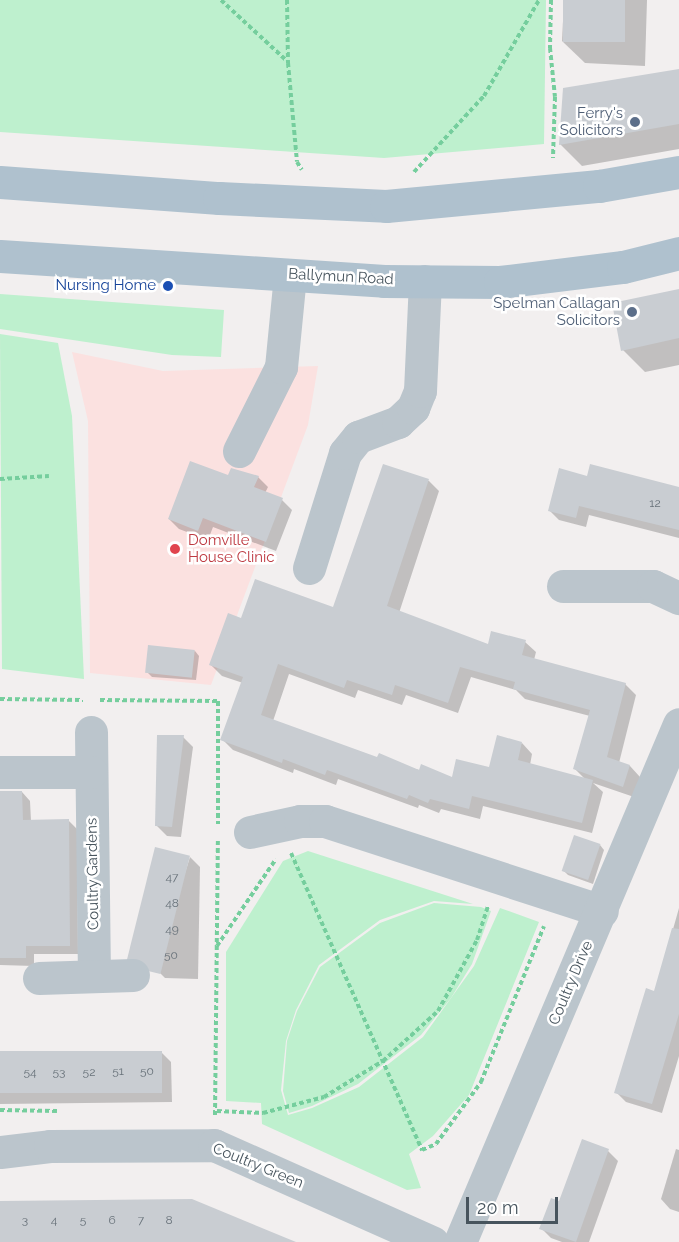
<!DOCTYPE html>
<html>
<head>
<meta charset="utf-8">
<style>
  body { margin:0 }
  #map { position:relative; width:679px; height:1242px; overflow:hidden; background:#f2efef; font-family:Raleway,sans-serif }
  div>[style] { position:absolute }
  [style*='--x'] { left:calc(var(--x)*1px); top:calc(var(--y)*1px); width:calc(var(--w)*1px); rotate:calc(var(--a)*1deg) }
  .medical>* { inset:0; background:#fbe1e0 }
  .green>* { inset:0; background:#bef0ce }
  .shadow>* { inset:0; background:#0003 }
  .building>* { inset:0; background:#c9cdd2; transform-origin:0 0 }
  .path>* { height:4px; margin-top:-2px; transform-origin:0; background:repeating-linear-gradient(90deg,#75ce9d 0 4.5px,transparent 0 7.5px) }
  .minor>* { height:33px; margin:-16.5px; padding:0 16.5px; transform-origin:16.5px; border-radius:16.5px; background:#bbc5cc }
  .major>* { height:33px; margin:-16.5px; padding:0 16.5px; transform-origin:16.5px; border-radius:16.5px; background:#afc1ce }
  .dots>* { width:16px; height:16px; translate:-50% -50%; box-sizing:border-box; border:3px solid #fff; border-radius:50% }
  span { translate:-50% -50%; white-space:nowrap; text-align:center; line-height:1.15; -webkit-text-stroke:5px #fff; paint-order:stroke }
  .number-label { font-size:12px; color:#68727a }
  .number-label span { -webkit-text-stroke-width:0 }
  .service-label { font-size:15px; color:#4e5e75 }
  .right { translate:-100% -50%; text-align:right }
  .street-label { font-size:15px; color:#47545d }
  .transit-label { font-size:15px; color:#164399 }
  .health-label { font-size:15px; color:#be3a42 }
  .left { translate:0 -50%; text-align:left }
  .scale { position:absolute; left:466px; top:1197px; width:92px; height:27px; box-sizing:border-box; border:3px solid #47545d; border-top:0; padding-left:8px; font-size:18px; line-height:21px; white-space:nowrap; color:#47545d; -webkit-text-stroke:4px #fff; paint-order:stroke }
</style>
</head>
<body>
<div id="map">
  <div class="medical">
    <div style="clip-path:polygon(72px 352px,163px 371px,318px 366px,308px 425px,211px 685px,90px 673px,88px 421px)"></div>
  </div>
  <div class="green">
    <div style="clip-path:polygon(0 0,546px 0,544px 144px,384px 158px,0 132px)"></div>
    <div style="clip-path:polygon(0 294px,224px 310px,221px 357px,172px 355px,0 329px)"></div>
    <div style="clip-path:polygon(0 334px,58px 343px,72px 416px,84px 679px,2px 669px)"></div>
    <div style="clip-path:polygon(308px 851px,473px 904px,434px 901px,380px 920px,319px 965px,296px 1010px,286px 1041px,281px 1090px,288px 1115px,312px 1108px,359px 1087px,423px 1037px,474px 966px,500px 908px,539px 922px,469px 1095px,433px 1136px,409px 1154px,421px 1188px,407px 1190px,262px 1124px,261px 1103px,226px 1101px,226px 952px,283px 861px)"></div>
    <div style="clip-path:polygon(434px 903px,481px 907px,491px 911px,472px 964px,451px 998px,421px 1035px,358px 1084px,312px 1106px,289px 1113px,283px 1091px,287px 1041px,297px 1011px,320px 967px,380px 923px)"></div>
  </div>
  <div class="shadow">
    <div style="clip-path:polygon(564px 0,647px 0,645px 66px,585px 63px,562px 41px)"></div>
    <div style="clip-path:polygon(679px 70px,679px 149px,582px 166px,560px 144px)"></div>
    <div style="clip-path:polygon(679px 291px,679px 365px,645px 372px,623px 350px)"></div>
    <div style="clip-path:polygon(evenodd,384px 466px,429px 481px,439px 491px,399px 613px,489px 646px,525px 642px,536px 652px,534px 660px,625px 684px,636px 695px,619px 763px,630px 766px,640px 777px,634px 797px,593px 783px,603px 792px,592px 833px,483px 806px,480px 819px,441px 809px,439px 813px,419px 805px,418px 808px,338px 779px,336px 785px,294px 769px,293px 773px,233px 750px,222px 739px,243px 683px,222px 676px,211px 665px,242px 620px,334px 609px,384px 466px,289px 674px,355px 698px,358px 690px,402px 705px,406px 695px,458px 713px,471px 677px,516px 690px,525px 699px,590px 716px,575px 769px,585px 779px,530px 765px,532px 754px,522px 743px,490px 769px,453px 779px,378px 759px,273px 721px,289px 674px)"></div>
    <div style="clip-path:polygon(229px 477px,258px 477px,268px 487px,265px 493px,282px 500px,292px 510px,276px 551px,213px 527px,208px 540px,179px 529px,169px 519px)"></div>
    <div style="clip-path:polygon(588px 478px,679px 492px,679px 538px,589px 515px,586px 527px,559px 520px,549px 510px)"></div>
    <div style="clip-path:polygon(195px 651px,199px 656px,196px 680px,152px 677px,147px 672px)"></div>
    <div style="clip-path:polygon(183px 737px,193px 747px,181px 837px,167px 836px,157px 826px)"></div>
    <div style="clip-path:polygon(0 792px,22px 792px,30px 801px,31px 821px,68px 820px,77px 829px,78px 954px,34px 954px,34px 966px,0 965px)"></div>
    <div style="clip-path:polygon(600px 845px,604px 850px,593px 884px,568px 875px,563px 870px)"></div>
    <div style="clip-path:polygon(190px 857px,200px 867px,198px 979px,165px 978px,155px 968px)"></div>
    <div style="clip-path:polygon(679px 908px,679px 1056px,662px 1113px,626px 1102px,616px 1092px,655px 993px)"></div>
    <div style="clip-path:polygon(161px 1052px,171px 1062px,172px 1102px,0 1104px,0 1054px)"></div>
    <div style="clip-path:polygon(676px 1149px,679px 1150px,679px 1212px,670px 1209px,661px 1199px)"></div>
    <div style="clip-path:polygon(608px 1151px,618px 1161px,589px 1242px,562px 1242px,551px 1238px,541px 1228px,560px 1203px)"></div>
  </div>
  <div class="building">
    <div style="left:563px;top:0;width:62px;height:42px"></div>
    <div style="clip-path:polygon(679px 69px,679px 124px,559px 145px,563px 88px)"></div>
    <div style="clip-path:polygon(679px 289px,679px 338px,621px 351px,612px 303px)"></div>
    <div style="clip-path:polygon(190px 461px,228px 475px,231px 468px,259px 476px,254px 487px,283px 498px,266px 542px,203px 518px,198px 531px,168px 519px)"></div>
    <div style="clip-path:polygon(383px 464px,429px 479px,387px 606px,488px 644px,491px 631px,526px 640px,522px 655px,626px 683px,607px 757px,630px 765px,623px 787px,573px 769px,590px 710px,513px 689px,515px 682px,460px 667px,448px 703px,395px 685px,392px 695px,347px 680px,344px 688px,278px 664px,261px 715px,377px 757px,379px 753px,419px 770px,421px 764px,452px 777px,456px 759px,489px 767px,497px 735px,522px 742px,518px 760px,593px 780px,582px 823px,472px 796px,469px 809px,430px 799px,428px 803px,409px 795px,407px 799px,327px 770px,325px 775px,283px 759px,282px 763px,220px 740px,243px 677px,209px 665px,228px 613px,241px 618px,255px 579px,333px 607px)"></div>
    <div style="clip-path:polygon(590px 464px,679px 487px,679px 530px,579px 506px,576px 518px,548px 511px,559px 468px,587px 476px)"></div>
    <div style="left:148px;top:645px;width:47px;height:28px;rotate:6deg"></div>
    <div style="clip-path:polygon(157px 735px,184px 735px,172px 827px,155px 826px)"></div>
    <div style="clip-path:polygon(0 791px,22px 791px,23px 820px,69px 819px,70px 946px,26px 946px,26px 958px,0 958px)"></div>
    <div style="left:574px;top:835px;width:28px;height:38px;rotate:19deg"></div>
    <div style="left:155px;top:847px;width:36px;height:122px;rotate:14deg"></div>
    <div style="clip-path:polygon(672px 928px,679px 929px,679px 1014px,652px 1104px,614px 1093px,646px 988px,654px 991px)"></div>
    <div style="left:162px;top:1051px;width:42px;height:162px;rotate:90deg"></div>
    <div style="clip-path:polygon(582px 1139px,609px 1149px,576px 1242px,539px 1229px,551px 1198px,559px 1201px)"></div>
    <div style="clip-path:polygon(192px 1199px,296px 1242px,0 1242px,0 1201px)"></div>
  </div>
  <div class="path">
    <div style="--x:221;--y:0;--w:91;--a:42.8"></div>
    <div style="--x:287;--y:0;--w:63;--a:89.1"></div>
    <div style="--x:288;--y:63;--w:99;--a:84.8"></div>
    <div style="--x:297;--y:162;--w:9;--a:58"></div>
    <div style="--x:551;--y:0;--w:48;--a:91.2"></div>
    <div style="--x:550;--y:48;--w:49;--a:84.2"></div>
    <div style="--x:555;--y:97;--w:61;--a:91.9"></div>
    <div style="--x:414;--y:172;--w:103;--a:-47.4"></div>
    <div style="--x:484;--y:96;--w:111;--a:-60.2"></div>
    <div style="--x:0;--y:479;--w:49;--a:-3.5"></div>
    <div style="--x:0;--y:699;--w:83;--a:0.7"></div>
    <div style="--x:100;--y:700;--w:118;--a:0.5"></div>
    <div style="--x:218;--y:701;--w:123;--a:90"></div>
    <div style="--x:291;--y:853;--w:325;--a:66.2"></div>
    <div style="--x:422;--y:1150;--w:15;--a:-23"></div>
    <div style="--x:436;--y:1144;--w:77;--a:-54"></div>
    <div style="--x:481;--y:1082;--w:168;--a:-68"></div>
    <div style="--x:217;--y:946;--w:105;--a:-55.9"></div>
    <div style="--x:0;--y:1110;--w:57;--a:1"></div>
    <div style="--x:217;--y:1111;--w:46;--a:2.5"></div>
    <div style="--x:263;--y:1113;--w:63;--a:-14.7"></div>
    <div style="--x:324;--y:1097;--w:69;--a:-31.4"></div>
    <div style="--x:383;--y:1061;--w:74;--a:-42.3"></div>
    <div style="--x:438;--y:1011;--w:81;--a:-61.2"></div>
    <div style="--x:477;--y:940;--w:35;--a:-72"></div>
    <div style="--x:215;--y:1115;--w:274;--a:-89.4"></div>
  </div>
  <div class="minor">
    <div style="--x:239;--y:451;--w:94;--a:-63.4"></div>
    <div style="--x:281;--y:367;--w:92;--a:-84.4"></div>
    <div style="--x:309;--y:568;--w:121;--a:-72.6"></div>
    <div style="--x:345;--y:453;--w:21;--a:-51"></div>
    <div style="--x:358;--y:437;--w:43;--a:-20.6"></div>
    <div style="--x:398;--y:422;--w:21;--a:-43"></div>
    <div style="--x:413;--y:408;--w:18;--a:-68"></div>
    <div style="--x:420;--y:391;--w:110;--a:-87.4"></div>
    <div style="--x:563;--y:586;--w:90;--a:0"></div>
    <div style="--x:653;--y:586;--w:29;--a:25"></div>
    <div style="--x:91;--y:732;--w:244;--a:89.3"></div>
    <div style="--x:0;--y:772;--w:91;--a:0"></div>
    <div style="--x:250;--y:832;--w:51;--a:-12.4"></div>
    <div style="--x:300;--y:821;--w:25;--a:0"></div>
    <div style="--x:325;--y:821;--w:291;--a:18"></div>
    <div style="--x:39;--y:978;--w:94;--a:-1.8"></div>
    <div style="--x:0;--y:1152;--w:50;--a:-6.8"></div>
    <div style="--x:50;--y:1146;--w:164;--a:-0.3"></div>
    <div style="--x:214;--y:1145;--w:239;--a:24"></div>
    <div style="--x:460;--y:1242;--w:562;--a:-67.08"></div>
  </div>
  <div class="major">
    <div style="--x:0;--y:182;--w:220;--a:4.2"></div>
    <div style="--x:219;--y:198;--w:167;--a:2.7"></div>
    <div style="--x:386;--y:206;--w:214;--a:-5.4"></div>
    <div style="--x:599;--y:186;--w:81;--a:-9.9"></div>
    <div style="--x:0;--y:256;--w:385;--a:3.7"></div>
    <div style="--x:384;--y:281;--w:116;--a:0.5"></div>
    <div style="--x:500;--y:282;--w:124;--a:-7"></div>
    <div style="--x:623;--y:267;--w:58;--a:-14"></div>
  </div>
  <div class="dots">
    <div style="left:635px;top:122px;background:#5c6f8a"></div>
    <div style="left:168px;top:286px;background:#1a4fb4"></div>
    <div style="left:632px;top:312px;background:#5c6f8a"></div>
    <div style="left:175px;top:549px;background:#e0444e"></div>
  </div>
  <div class="number-label">
    <span style="left:655px;top:504px">12</span>
    <span style="left:172px;top:878px">47</span>
    <span style="left:172px;top:904px">48</span>
    <span style="left:172px;top:930px">49</span>
    <span style="left:171px;top:956px">50</span>
    <span style="left:118px;top:1072px">51</span>
    <span style="left:147px;top:1072px">50</span>
    <span style="left:30px;top:1073px">54</span>
    <span style="left:59px;top:1073px">53</span>
    <span style="left:89px;top:1073px">52</span>
    <span style="left:25px;top:1221px">3</span>
    <span style="left:54px;top:1221px">4</span>
    <span style="left:83px;top:1221px">5</span>
    <span style="left:112px;top:1221px">6</span>
    <span style="left:141px;top:1221px">7</span>
    <span style="left:169px;top:1221px">8</span>
  </div>
  <div class="service-label">
    <span class="right" style="left:623px;top:122px">Ferry's<br>Solicitors</span>
    <span class="right" style="left:620px;top:312px">Spelman Callagan<br>Solicitors</span>
  </div>
  <div class="street-label">
    <span style="left:341px;top:277px;rotate:3deg">Ballymun Road</span>
    <span style="left:93px;top:874px;rotate:-91deg">Coultry Gardens</span>
    <span style="left:571px;top:983px;rotate:-67deg">Coultry Drive</span>
    <span style="left:258px;top:1166px;rotate:22deg">Coultry Green</span>
  </div>
  <div class="transit-label">
    <span class="right" style="left:156px;top:286px">Nursing Home</span>
  </div>
  <div class="health-label">
    <span class="left" style="left:188px;top:549px">Domville<br>House Clinic</span>
  </div>
  <div class="scale">20 m</div>
</div>
</body>
</html>
